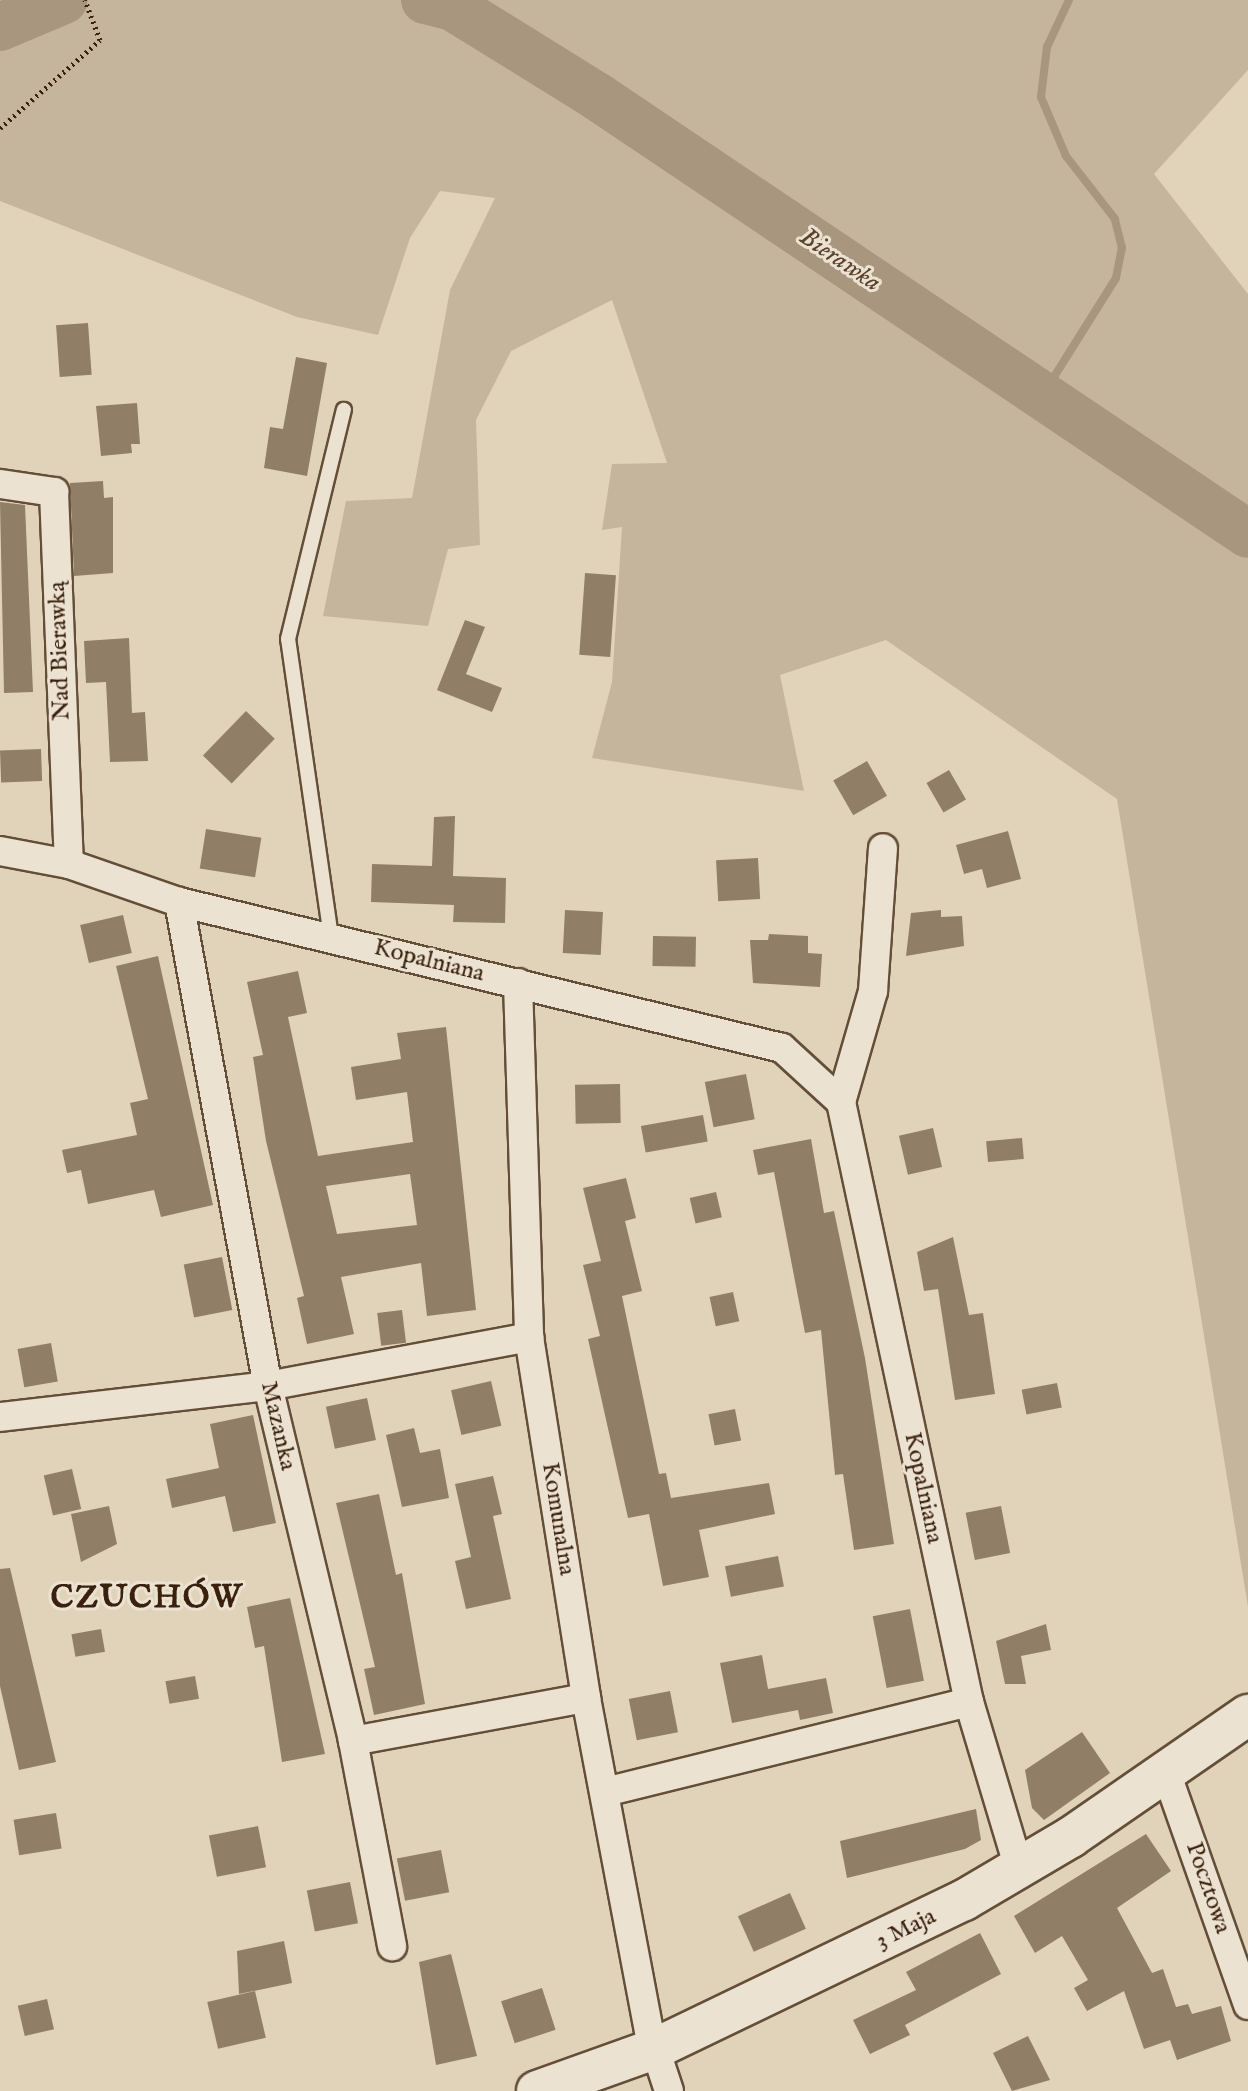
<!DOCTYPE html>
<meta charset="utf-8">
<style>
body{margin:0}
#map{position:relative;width:1248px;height:2091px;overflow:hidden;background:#e1d3b9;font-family:"IM FELL English",serif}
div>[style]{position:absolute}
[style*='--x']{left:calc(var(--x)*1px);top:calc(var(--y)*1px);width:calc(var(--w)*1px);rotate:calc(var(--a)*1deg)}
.green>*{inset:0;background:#c5b59c}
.stream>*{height:8px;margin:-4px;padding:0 4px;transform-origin:4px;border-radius:4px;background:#a8967f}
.river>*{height:48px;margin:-24px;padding:0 24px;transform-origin:24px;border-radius:24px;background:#a8967f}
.building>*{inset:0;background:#917e66;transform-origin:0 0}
.path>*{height:5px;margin-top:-2.5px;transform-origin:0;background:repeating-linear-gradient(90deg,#3a210d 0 2px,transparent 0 6px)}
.roads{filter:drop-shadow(2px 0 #644e38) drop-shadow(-2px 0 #644e38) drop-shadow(0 2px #644e38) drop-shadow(0 -2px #644e38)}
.lane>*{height:14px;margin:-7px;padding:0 7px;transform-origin:7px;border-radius:7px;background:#ece2d2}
.street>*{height:28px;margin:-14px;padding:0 14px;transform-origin:14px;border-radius:14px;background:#ece2d2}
.secondary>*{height:40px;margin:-20px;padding:0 20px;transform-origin:20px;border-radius:20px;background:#ece2d2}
span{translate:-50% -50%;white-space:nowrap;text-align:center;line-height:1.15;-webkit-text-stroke:6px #ece2d2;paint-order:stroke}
.street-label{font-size:24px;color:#3a210d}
.water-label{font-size:26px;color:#5b442f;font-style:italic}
.district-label{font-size:32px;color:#3a210d;font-weight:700;letter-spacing:2px}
</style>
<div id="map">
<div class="green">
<i style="clip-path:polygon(0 0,1248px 0,1248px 70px,1154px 174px,1248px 294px,1248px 1607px,1117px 799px,886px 640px,780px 675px,804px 791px,592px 758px,612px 682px,622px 527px,602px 530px,612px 464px,667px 463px,612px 300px,511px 351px,476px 420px,480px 545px,448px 549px,428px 626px,323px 616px,346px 501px,412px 498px,450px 290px,495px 198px,440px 191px,410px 238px,378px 335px,297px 317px,0 201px)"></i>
</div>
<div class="stream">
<i style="--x:1042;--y:396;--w:139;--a:-57.9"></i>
<i style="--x:1116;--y:278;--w:31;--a:-79"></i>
<i style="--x:1122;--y:248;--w:30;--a:-104"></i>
<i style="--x:1115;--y:219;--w:80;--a:-127.9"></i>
<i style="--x:1066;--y:156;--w:64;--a:-113"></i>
<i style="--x:1041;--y:97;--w:50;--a:-83.2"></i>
<i style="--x:1047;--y:47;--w:52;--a:-64.9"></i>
</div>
<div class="river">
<i style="--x:425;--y:0;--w:29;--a:14"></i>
<i style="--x:453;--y:7;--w:171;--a:31.8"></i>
<i style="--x:598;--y:97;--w:783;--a:33.91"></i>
<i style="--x:0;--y:27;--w:69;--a:-22.9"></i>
</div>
<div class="building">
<i style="left:88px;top:323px;width:52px;height:32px;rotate:86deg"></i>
<i style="clip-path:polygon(296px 357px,327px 363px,307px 476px,264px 468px,270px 427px,283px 429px)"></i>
<i style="clip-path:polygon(137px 403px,140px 444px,131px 444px,132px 453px,101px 456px,96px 406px)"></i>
<i style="clip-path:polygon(103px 481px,104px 498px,113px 497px,113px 573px,74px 576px,70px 483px)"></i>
<i style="clip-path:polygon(0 502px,25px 505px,33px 692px,4px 693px)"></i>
<i style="left:585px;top:573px;width:31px;height:82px;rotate:4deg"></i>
<i style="clip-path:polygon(465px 620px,485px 627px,466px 674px,502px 688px,492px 712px,437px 690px)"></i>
<i style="clip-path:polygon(129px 638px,132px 713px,145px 712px,148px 761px,110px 762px,106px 682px,86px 683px,84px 641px)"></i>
<i style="left:246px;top:711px;width:40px;height:62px;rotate:44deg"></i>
<i style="left:41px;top:749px;width:32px;height:41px;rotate:88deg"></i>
<i style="left:867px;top:761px;width:40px;height:39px;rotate:60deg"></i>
<i style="left:949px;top:770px;width:34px;height:26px;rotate:60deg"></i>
<i style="clip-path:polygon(455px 816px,453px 876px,506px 878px,505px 923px,453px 922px,454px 905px,371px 902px,372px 864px,432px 866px,434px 817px)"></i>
<i style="left:206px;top:829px;width:56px;height:40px;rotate:9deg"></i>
<i style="clip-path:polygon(1008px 831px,1021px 879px,987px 888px,982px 869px,964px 874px,956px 845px)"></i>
<i style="left:758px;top:858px;width:41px;height:42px;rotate:87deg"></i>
<i style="left:565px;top:910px;width:38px;height:43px;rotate:3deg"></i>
<i style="clip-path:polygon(941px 910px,941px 917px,962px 916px,964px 946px,906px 956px,911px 913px)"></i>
<i style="left:123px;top:915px;width:39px;height:44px;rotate:77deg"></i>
<i style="clip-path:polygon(769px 934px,808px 936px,808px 953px,822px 954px,820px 987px,753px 983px,750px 940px,768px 940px)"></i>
<i style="left:653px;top:936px;width:43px;height:30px;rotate:1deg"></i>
<i style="clip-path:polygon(158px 956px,213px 1205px,161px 1217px,154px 1190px,88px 1204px,81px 1170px,67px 1173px,62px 1150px,137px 1135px,130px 1103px,148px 1099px,116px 966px)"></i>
<i style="clip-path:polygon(evenodd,298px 971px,307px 1013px,288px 1017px,318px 1156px,413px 1142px,407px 1092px,356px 1100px,351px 1067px,401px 1059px,397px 1033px,446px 1027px,476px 1310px,427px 1316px,421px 1263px,341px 1277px,354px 1334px,307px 1344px,297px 1298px,304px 1296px,266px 1141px,253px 1057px,263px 1055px,247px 982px,298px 971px,410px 1174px,417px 1225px,337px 1234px,326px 1186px,410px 1174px)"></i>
<i style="left:746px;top:1074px;width:46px;height:42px;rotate:79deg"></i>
<i style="left:620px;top:1084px;width:39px;height:45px;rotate:89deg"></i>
<i style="left:703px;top:1115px;width:27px;height:63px;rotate:80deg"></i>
<i style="left:933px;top:1128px;width:40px;height:35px;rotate:77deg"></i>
<i style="left:1022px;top:1138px;width:21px;height:36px;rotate:85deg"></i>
<i style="clip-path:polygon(811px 1139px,824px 1213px,834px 1211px,865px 1358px,894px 1544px,854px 1550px,843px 1474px,835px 1475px,821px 1330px,805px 1333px,774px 1172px,758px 1175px,753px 1150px)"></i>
<i style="clip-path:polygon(626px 1178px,636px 1218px,625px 1221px,642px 1291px,622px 1296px,659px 1474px,666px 1473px,671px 1498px,769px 1483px,775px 1514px,699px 1530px,709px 1577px,663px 1586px,649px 1514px,628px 1518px,588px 1339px,600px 1336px,583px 1265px,601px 1261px,583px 1188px)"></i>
<i style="left:716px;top:1192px;width:26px;height:27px;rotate:77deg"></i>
<i style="clip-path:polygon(953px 1237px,969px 1315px,983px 1313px,995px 1394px,955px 1400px,938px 1289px,924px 1291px,917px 1252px)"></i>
<i style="left:222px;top:1257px;width:54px;height:39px;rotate:79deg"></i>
<i style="left:733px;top:1292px;width:30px;height:24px;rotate:78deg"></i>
<i style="left:402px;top:1310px;width:33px;height:25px;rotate:83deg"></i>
<i style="left:51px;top:1343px;width:39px;height:34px;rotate:80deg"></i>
<i style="left:491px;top:1381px;width:46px;height:41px;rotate:77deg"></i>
<i style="left:1057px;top:1383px;width:25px;height:36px;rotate:79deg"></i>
<i style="left:367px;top:1398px;width:43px;height:42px;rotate:78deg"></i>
<i style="left:735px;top:1409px;width:32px;height:27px;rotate:79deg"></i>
<i style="clip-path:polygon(253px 1415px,276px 1523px,233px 1532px,225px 1496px,172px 1508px,166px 1479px,219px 1468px,210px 1424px)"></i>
<i style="clip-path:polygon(414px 1428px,420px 1453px,440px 1449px,449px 1498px,402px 1507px,386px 1435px)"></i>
<i style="left:72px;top:1469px;width:41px;height:29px;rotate:77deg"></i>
<i style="clip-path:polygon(493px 1476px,502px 1514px,493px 1516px,511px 1599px,466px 1609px,455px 1561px,471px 1557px,455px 1484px)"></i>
<i style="clip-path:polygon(379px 1494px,396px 1575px,402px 1573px,425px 1704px,374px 1715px,364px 1669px,375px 1667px,336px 1503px)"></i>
<i style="clip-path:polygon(109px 1506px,117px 1544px,81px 1562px,71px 1514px)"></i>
<i style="left:1001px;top:1506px;width:48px;height:36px;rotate:79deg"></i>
<i style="left:778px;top:1556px;width:31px;height:54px;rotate:79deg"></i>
<i style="clip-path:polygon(10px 1568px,56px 1762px,19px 1770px,0 1686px,0 1569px)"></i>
<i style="clip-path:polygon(290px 1598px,325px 1754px,282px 1762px,264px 1646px,255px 1648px,247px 1607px)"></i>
<i style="left:910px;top:1609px;width:73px;height:38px;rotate:79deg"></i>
<i style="clip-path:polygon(1046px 1624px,1051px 1650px,1021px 1656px,1026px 1684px,1005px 1684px,996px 1641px)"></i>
<i style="left:101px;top:1629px;width:23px;height:30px;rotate:80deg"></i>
<i style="clip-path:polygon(762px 1655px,768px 1689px,826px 1678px,833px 1713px,800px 1720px,798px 1710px,732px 1723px,720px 1663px)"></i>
<i style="left:195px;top:1676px;width:23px;height:30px;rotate:80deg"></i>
<i style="left:670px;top:1691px;width:42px;height:42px;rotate:79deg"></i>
<i style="clip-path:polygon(1082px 1732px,1110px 1773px,1044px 1820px,1032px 1808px,1025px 1770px)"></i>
<i style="clip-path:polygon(976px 1809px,981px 1840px,965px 1849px,847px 1878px,840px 1841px)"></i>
<i style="left:56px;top:1813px;width:36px;height:43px;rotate:81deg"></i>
<i style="left:258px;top:1826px;width:42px;height:50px;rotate:79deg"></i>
<i style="clip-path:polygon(1146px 1834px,1171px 1871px,1117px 1908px,1152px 1973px,1163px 1969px,1176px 2007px,1188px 2004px,1192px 2014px,1221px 2006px,1231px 2041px,1177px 2060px,1170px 2040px,1144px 2049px,1124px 1991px,1087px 2011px,1074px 1988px,1088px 1980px,1062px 1936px,1035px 1953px,1014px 1916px)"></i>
<i style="left:441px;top:1850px;width:43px;height:45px;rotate:79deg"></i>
<i style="left:350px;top:1882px;width:42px;height:44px;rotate:79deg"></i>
<i style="left:790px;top:1893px;width:39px;height:57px;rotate:66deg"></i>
<i style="clip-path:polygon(980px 1933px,1001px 1974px,905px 2025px,910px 2035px,870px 2054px,853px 2020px,916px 1990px,906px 1972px)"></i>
<i style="clip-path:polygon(284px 1941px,292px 1983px,239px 1994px,237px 1951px)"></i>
<i style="clip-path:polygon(451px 1954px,477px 2056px,436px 2065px,419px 1962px)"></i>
<i style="left:542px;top:1988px;width:44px;height:43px;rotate:72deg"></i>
<i style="left:255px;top:1991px;width:48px;height:49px;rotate:77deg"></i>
<i style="left:47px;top:1999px;width:31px;height:30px;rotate:77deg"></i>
<i style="clip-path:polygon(1028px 2036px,1050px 2080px,1012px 2091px,993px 2053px)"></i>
</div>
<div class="path">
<i style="--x:0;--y:128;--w:133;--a:-41.3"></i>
<i style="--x:100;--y:40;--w:43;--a:-110.6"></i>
</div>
<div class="roads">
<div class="lane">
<i style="--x:331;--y:937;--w:301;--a:-98.2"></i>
<i style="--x:288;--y:639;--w:236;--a:-76.3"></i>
</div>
<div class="street">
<i style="--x:0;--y:484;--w:55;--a:8.4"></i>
<i style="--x:54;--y:492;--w:372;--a:87.7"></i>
<i style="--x:0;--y:851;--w:70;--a:10.7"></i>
<i style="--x:69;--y:864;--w:116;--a:19.1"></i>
<i style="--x:179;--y:902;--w:620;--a:13.61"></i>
<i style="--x:782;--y:1048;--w:80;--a:42.5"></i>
<i style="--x:841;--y:1102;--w:614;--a:77.96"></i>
<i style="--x:969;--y:1702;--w:174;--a:73.3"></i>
<i style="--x:179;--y:902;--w:492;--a:79.6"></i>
<i style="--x:268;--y:1386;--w:365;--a:76.5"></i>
<i style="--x:353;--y:1741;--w:209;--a:79.2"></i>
<i style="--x:518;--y:983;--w:354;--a:88.2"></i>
<i style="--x:529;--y:1337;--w:365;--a:81"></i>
<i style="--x:586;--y:1698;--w:338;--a:79.3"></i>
<i style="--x:649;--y:2030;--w:64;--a:71.8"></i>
<i style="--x:841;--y:1102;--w:116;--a:-73.9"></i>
<i style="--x:873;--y:991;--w:143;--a:-86"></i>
<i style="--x:0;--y:1417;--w:270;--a:-6.6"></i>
<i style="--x:268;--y:1386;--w:266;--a:-10.6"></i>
<i style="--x:353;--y:1741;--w:237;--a:-10.5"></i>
<i style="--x:1166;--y:1772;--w:247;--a:70.6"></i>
<i style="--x:605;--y:1792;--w:375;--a:-13.9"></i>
</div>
<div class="secondary">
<i style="--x:537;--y:2091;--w:124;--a:-19.7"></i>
<i style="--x:654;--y:2049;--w:344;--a:-25.7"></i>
<i style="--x:964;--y:1900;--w:124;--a:-30.5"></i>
<i style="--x:1071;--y:1837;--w:215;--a:-34.6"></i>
</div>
</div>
<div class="street-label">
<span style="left:60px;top:651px;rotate:-92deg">Nad Bierawką</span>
<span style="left:429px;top:961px;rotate:14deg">Kopalniana</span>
<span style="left:278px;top:1426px;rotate:77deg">Mazanka</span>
<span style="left:923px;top:1488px;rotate:78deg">Kopalniana</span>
<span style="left:558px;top:1519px;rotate:81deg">Komunalna</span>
<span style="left:1208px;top:1888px;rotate:71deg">Pocztowa</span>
<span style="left:906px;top:1929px;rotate:-26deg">3 Maja</span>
</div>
<div class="water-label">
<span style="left:840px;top:260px;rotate:34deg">Bierawka</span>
</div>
<div class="district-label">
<span style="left:147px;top:1599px">CZUCHÓW</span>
</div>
</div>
